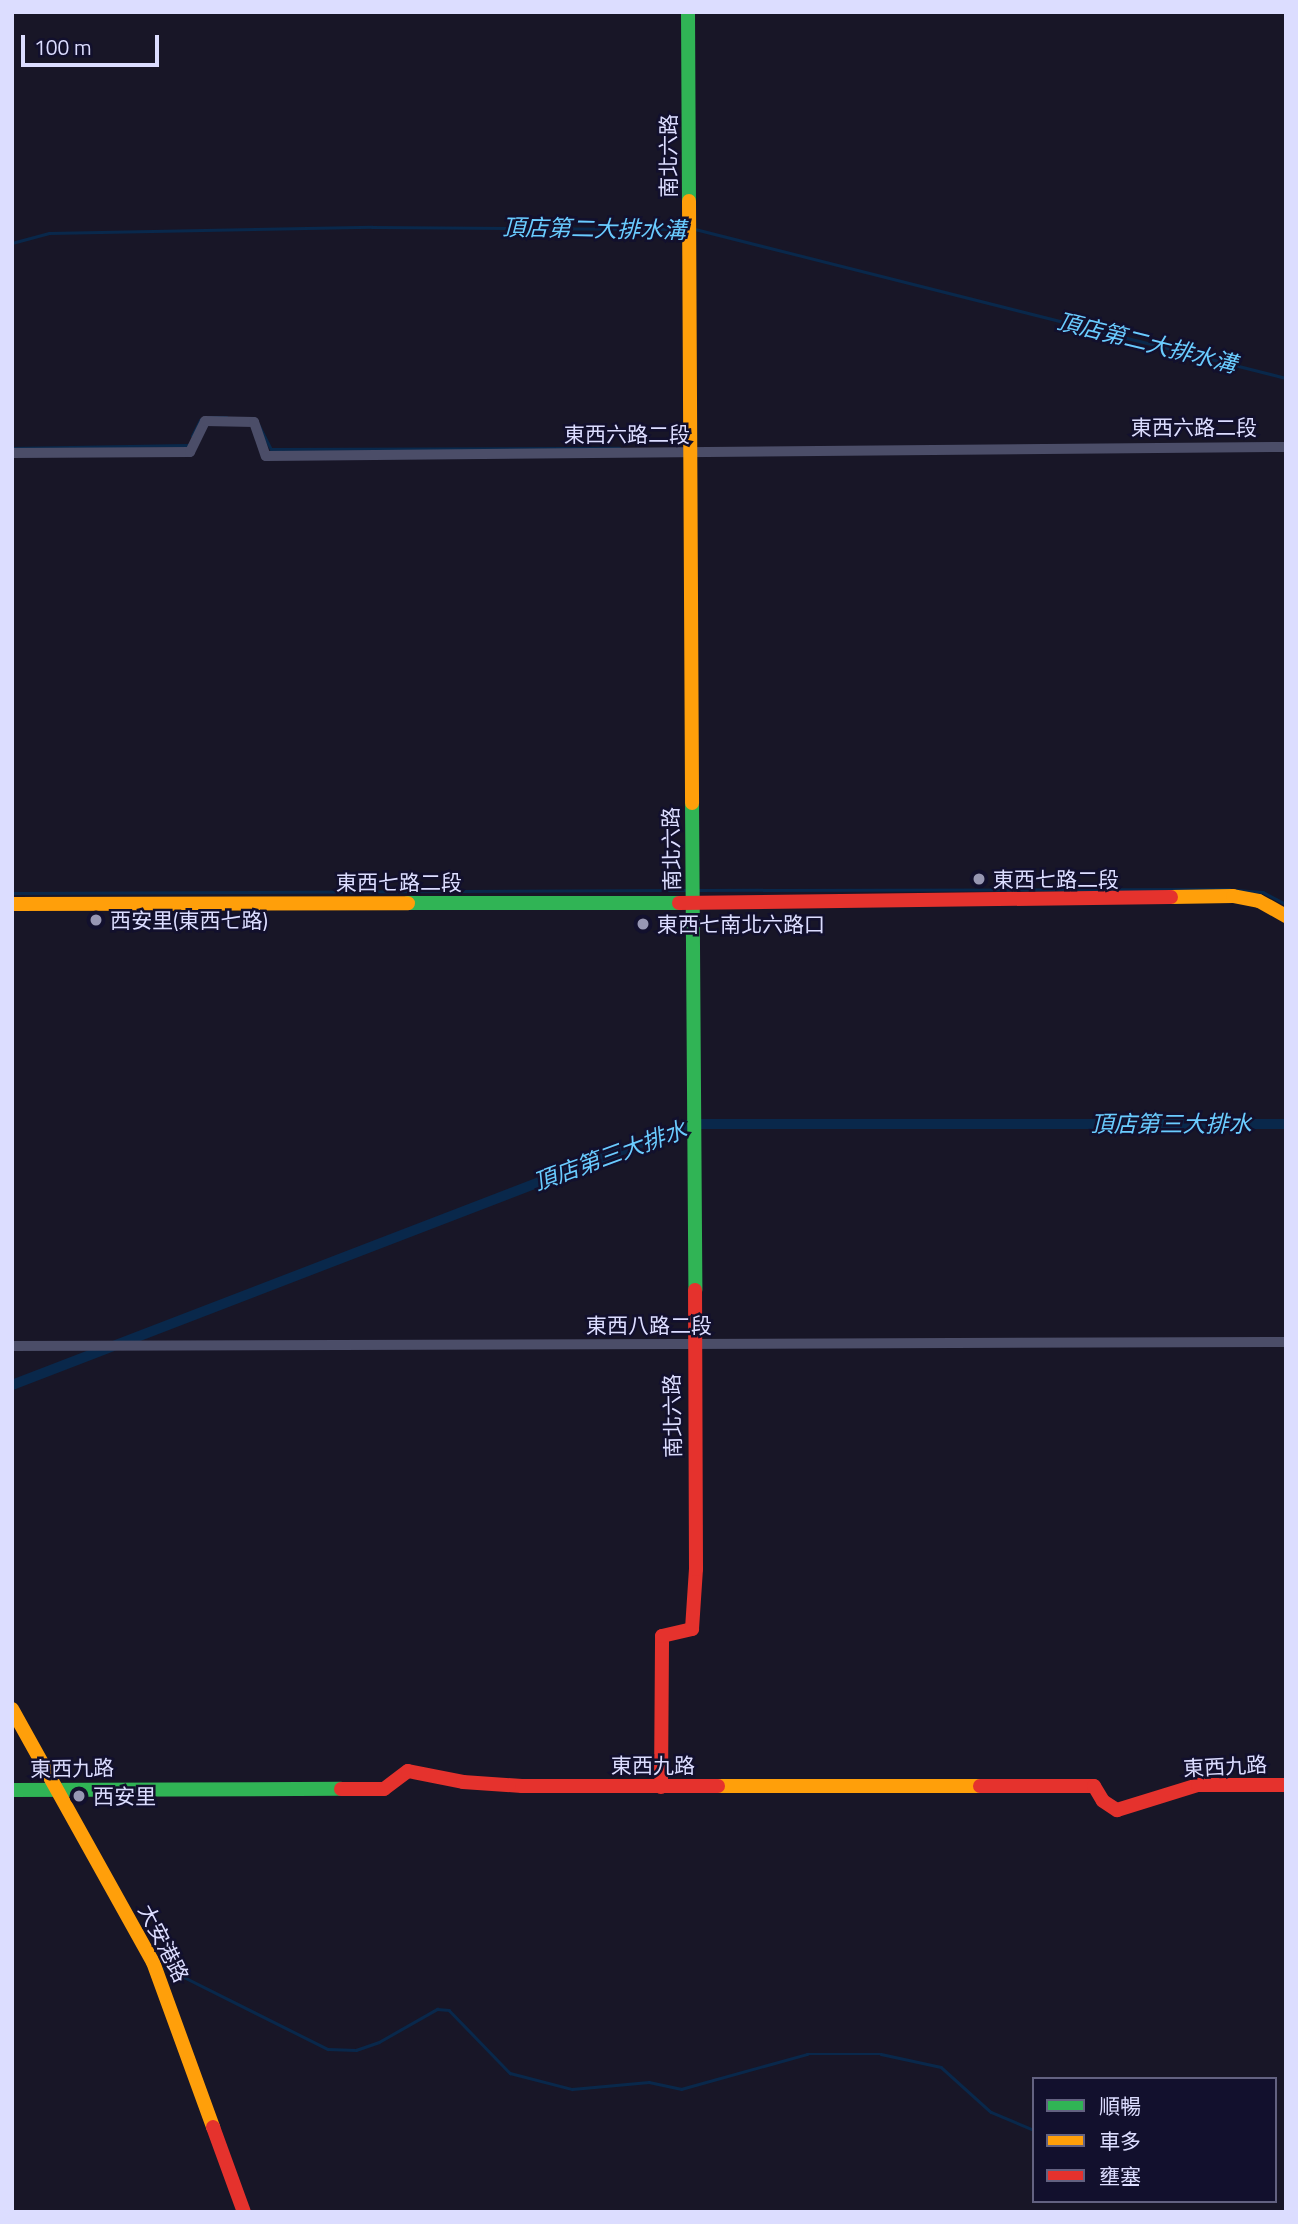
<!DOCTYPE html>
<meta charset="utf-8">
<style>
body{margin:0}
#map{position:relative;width:1298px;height:2224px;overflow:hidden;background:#181627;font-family:"Titillium Web","Noto Sans TC",sans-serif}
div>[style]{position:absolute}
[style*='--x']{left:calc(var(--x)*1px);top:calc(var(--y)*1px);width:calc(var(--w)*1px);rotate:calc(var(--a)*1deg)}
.stream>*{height:2.5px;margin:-1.25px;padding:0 1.25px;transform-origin:1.25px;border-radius:1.25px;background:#09284b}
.canal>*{height:10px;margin:-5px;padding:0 5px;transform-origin:5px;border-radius:5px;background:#09284b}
.street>*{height:10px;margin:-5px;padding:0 5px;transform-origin:5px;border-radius:5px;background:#4b4d68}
.fast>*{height:14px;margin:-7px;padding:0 7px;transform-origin:7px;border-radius:7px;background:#30b455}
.slow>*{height:14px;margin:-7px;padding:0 7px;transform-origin:7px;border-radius:7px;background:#ff9f0a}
.jam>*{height:14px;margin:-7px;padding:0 7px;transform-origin:7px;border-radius:7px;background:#e5322d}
.dots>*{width:19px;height:19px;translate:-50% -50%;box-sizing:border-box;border:4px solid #12102d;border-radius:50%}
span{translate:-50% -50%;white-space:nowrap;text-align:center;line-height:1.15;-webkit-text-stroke:5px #12102d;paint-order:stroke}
.street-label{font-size:21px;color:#dcddff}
.poi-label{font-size:21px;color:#dcddff}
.left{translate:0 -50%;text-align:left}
.water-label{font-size:23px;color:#6accff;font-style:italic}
.frame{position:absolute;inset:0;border:14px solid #dcddff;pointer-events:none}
.legend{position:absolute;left:1032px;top:2077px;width:245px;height:126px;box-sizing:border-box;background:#12102d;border:2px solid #636281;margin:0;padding:9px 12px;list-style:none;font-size:21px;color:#dcddff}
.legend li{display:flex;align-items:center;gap:14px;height:35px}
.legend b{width:35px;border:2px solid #636281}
.scale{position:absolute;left:21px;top:35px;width:138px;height:32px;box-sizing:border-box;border:4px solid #dcddff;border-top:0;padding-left:9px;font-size:21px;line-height:24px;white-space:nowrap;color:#dcddff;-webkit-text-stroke:5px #12102d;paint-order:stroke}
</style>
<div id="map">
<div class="stream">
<i style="--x:695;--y:229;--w:609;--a:14.15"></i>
<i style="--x:12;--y:243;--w:38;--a:-15"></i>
<i style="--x:49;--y:233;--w:323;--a:-1.1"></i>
<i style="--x:372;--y:227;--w:313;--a:0.4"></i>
<i style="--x:210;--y:417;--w:17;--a:0"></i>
<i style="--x:259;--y:425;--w:27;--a:63"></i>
<i style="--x:271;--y:449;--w:348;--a:-0.2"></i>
<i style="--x:192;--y:436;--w:18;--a:-63"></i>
<i style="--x:12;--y:448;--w:176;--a:-1"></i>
<i style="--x:697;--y:890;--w:532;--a:-0.11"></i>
<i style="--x:1236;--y:890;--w:27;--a:4"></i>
<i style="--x:1263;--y:892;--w:26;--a:28"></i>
<i style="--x:12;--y:893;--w:675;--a:-0.25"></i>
<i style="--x:164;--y:1967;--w:183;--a:26.6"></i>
<i style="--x:328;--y:2049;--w:28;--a:2"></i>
<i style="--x:356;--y:2050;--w:24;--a:-19"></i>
<i style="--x:379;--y:2042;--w:67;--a:-29.6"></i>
<i style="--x:437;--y:2009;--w:12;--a:5"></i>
<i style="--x:449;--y:2010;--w:88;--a:45.9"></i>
<i style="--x:510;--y:2073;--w:64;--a:14.5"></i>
<i style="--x:572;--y:2089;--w:77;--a:-5.2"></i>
<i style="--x:649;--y:2082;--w:33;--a:12"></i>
<i style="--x:681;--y:2089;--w:131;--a:-15.5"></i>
<i style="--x:807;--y:2054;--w:74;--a:0"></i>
<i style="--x:881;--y:2054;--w:61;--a:12.2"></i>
<i style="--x:941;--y:2067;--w:67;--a:42"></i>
<i style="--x:991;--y:2112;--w:47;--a:22.7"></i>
</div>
<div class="canal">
<i style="--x:12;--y:1385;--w:727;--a:-21.05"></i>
<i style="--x:690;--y:1124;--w:596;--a:0"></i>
</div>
<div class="street">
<i style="--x:12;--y:453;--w:178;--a:-0.3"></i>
<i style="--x:190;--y:452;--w:34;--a:-64"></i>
<i style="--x:205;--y:421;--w:49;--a:1.2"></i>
<i style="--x:254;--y:422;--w:36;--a:71"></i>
<i style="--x:266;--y:456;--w:1020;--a:-0.51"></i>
<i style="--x:12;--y:1346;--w:1274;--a:-0.18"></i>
</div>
<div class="fast">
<i style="--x:688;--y:12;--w:189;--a:89.7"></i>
<i style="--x:692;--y:803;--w:487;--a:89.6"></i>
<i style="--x:408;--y:903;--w:271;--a:0"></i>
<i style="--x:12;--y:1790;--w:329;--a:-0.2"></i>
</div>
<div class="slow">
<i style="--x:689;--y:201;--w:602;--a:89.71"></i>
<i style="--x:1171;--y:897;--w:62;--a:-0.9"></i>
<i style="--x:1233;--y:896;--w:26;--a:11"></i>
<i style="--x:1259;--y:901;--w:31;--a:29"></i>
<i style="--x:12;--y:904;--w:396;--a:-0.1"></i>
<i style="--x:12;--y:1709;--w:290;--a:60.9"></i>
<i style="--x:153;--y:1962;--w:176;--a:70"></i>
<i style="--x:718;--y:1786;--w:262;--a:0"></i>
</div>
<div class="jam">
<i style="--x:679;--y:903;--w:492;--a:-0.7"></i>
<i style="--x:980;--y:1786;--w:114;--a:0"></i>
<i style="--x:1094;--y:1786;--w:17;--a:59"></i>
<i style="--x:1103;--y:1801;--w:17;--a:33"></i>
<i style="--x:1117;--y:1810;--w:85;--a:-17.2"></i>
<i style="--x:1198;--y:1785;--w:88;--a:0"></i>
<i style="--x:661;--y:1787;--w:151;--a:-89.6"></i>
<i style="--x:662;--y:1636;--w:31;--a:-13"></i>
<i style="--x:692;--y:1629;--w:60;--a:-86.2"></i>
<i style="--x:696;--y:1569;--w:279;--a:-90.2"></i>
<i style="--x:341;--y:1789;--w:43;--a:0"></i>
<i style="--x:384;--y:1789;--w:30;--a:-37"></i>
<i style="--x:408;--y:1771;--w:56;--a:11.3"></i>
<i style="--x:463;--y:1782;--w:59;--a:3.9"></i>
<i style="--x:522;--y:1786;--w:196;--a:0"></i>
<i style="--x:213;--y:2127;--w:90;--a:70"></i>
</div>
<div class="dots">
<i style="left:979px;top:879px;background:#9797b3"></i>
<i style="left:96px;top:920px;background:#9797b3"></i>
<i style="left:643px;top:924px;background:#9797b3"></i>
<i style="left:79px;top:1796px;background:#9797b3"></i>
</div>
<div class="street-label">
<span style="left:668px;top:156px;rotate:-90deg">南北六路</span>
<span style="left:1194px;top:427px">東西六路二段</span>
<span style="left:627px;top:434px">東西六路二段</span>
<span style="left:671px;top:849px;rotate:-91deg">南北六路</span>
<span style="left:399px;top:882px">東西七路二段</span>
<span style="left:649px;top:1325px">東西八路二段</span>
<span style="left:672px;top:1416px;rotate:-91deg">南北六路</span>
<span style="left:653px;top:1765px">東西九路</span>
<span style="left:1225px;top:1766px;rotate:-3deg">東西九路</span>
<span style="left:72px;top:1768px;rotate:-1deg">東西九路</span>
<span style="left:164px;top:1943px;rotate:63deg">大安港路</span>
</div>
<div class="poi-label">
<span class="left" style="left:993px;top:879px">東西七路二段</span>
<span class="left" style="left:110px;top:920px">西安里(東西七路)</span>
<span class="left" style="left:657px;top:924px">東西七南北六路口</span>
<span class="left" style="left:93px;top:1796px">西安里</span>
</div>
<div class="water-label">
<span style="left:594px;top:229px;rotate:1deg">頂店第二大排水溝</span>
<span style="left:1147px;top:343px;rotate:14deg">頂店第二大排水溝</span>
<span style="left:1171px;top:1124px">頂店第三大排水</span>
<span style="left:610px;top:1156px;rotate:-20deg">頂店第三大排水</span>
</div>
<div class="frame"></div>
<ul class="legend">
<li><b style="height:9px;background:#30b455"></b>順暢</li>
<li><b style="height:9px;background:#ff9f0a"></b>車多</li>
<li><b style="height:9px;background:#e5322d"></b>壅塞</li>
</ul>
<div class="scale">100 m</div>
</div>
